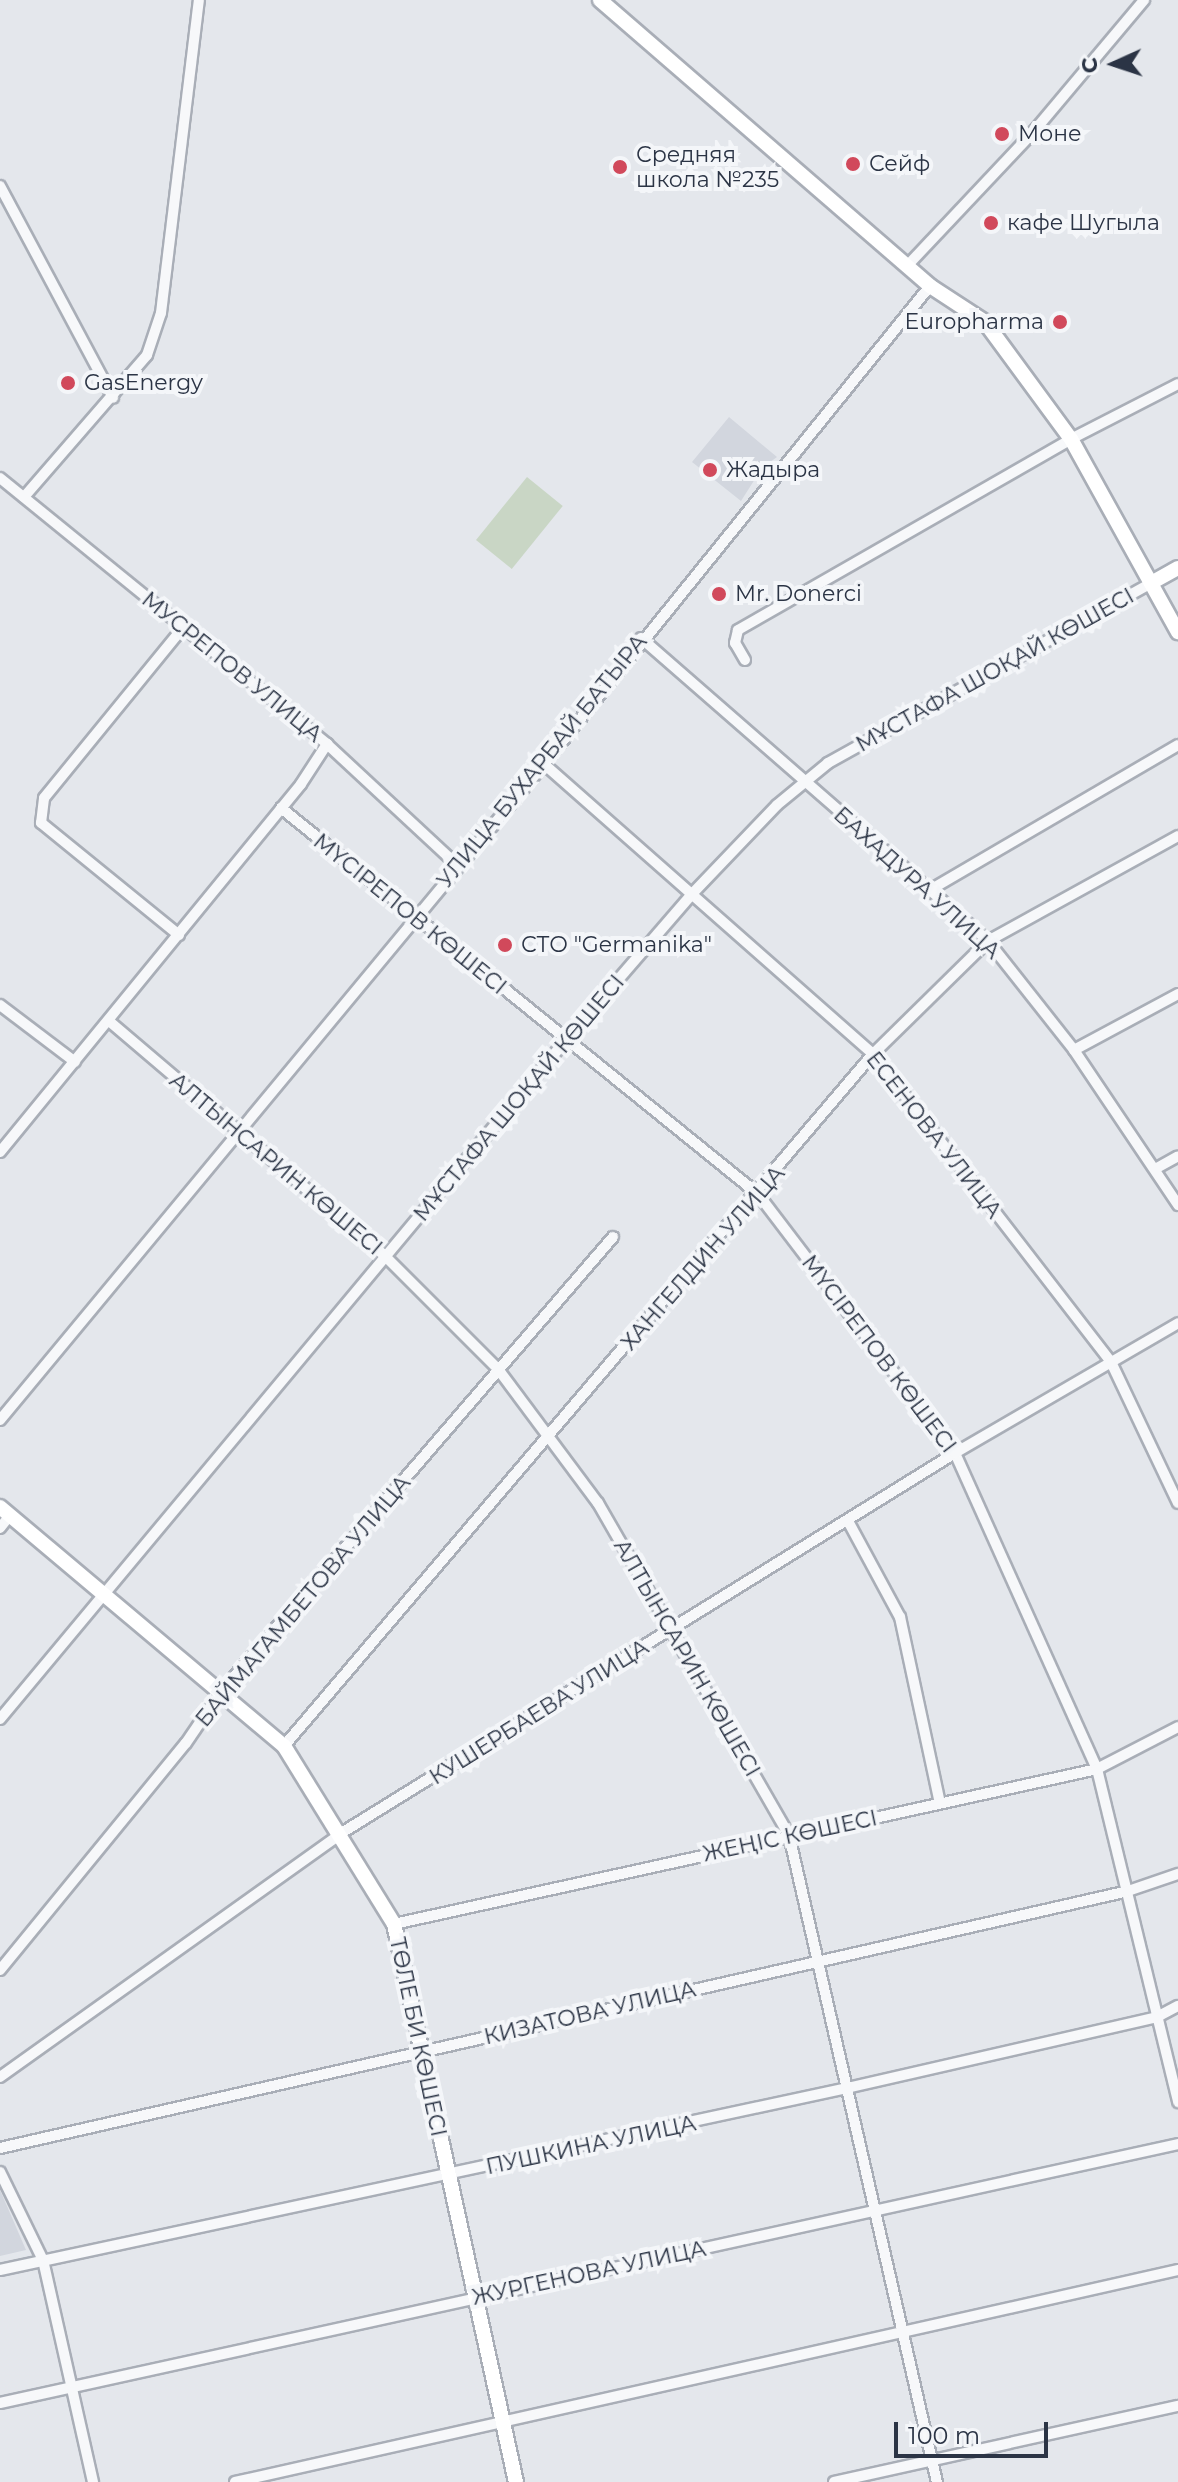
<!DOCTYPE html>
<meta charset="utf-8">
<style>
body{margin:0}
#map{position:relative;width:1178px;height:2482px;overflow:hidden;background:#e4e7ec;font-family:Montserrat,sans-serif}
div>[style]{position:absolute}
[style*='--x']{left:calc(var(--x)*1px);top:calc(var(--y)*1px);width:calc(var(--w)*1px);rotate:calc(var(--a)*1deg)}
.built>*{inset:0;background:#d2d6de}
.green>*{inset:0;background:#c9d6c5;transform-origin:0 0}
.roads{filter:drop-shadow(2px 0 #a9aeb7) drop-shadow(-2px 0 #a9aeb7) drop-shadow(0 2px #a9aeb7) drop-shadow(0 -2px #a9aeb7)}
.street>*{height:10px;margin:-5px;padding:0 5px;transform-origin:5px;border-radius:5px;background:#f7f8fa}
.secondary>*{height:14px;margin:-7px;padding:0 7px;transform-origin:7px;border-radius:7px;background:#fff}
.dots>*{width:22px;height:22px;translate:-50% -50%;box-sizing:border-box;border:4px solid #f4f6f9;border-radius:50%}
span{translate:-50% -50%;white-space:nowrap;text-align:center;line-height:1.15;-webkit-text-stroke:8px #f4f6f9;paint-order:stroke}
.poi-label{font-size:22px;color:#2b3445}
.left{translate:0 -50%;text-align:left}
.right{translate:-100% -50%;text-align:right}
.street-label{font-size:22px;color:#2b3445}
.north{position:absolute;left:1074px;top:24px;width:80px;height:80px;-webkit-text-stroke:6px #f4f6f9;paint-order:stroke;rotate:267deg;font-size:22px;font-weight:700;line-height:32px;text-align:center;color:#2b3445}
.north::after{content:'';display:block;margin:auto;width:28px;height:36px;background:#2b3445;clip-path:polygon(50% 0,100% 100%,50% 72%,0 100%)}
.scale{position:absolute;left:894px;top:2422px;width:154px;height:36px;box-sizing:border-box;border:4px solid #2b3445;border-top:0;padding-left:10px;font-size:24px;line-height:28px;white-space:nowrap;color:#2b3445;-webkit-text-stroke:6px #f4f6f9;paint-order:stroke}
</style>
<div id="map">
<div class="built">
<i style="clip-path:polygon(729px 417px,777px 457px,762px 468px,741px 501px,692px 462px)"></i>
<i style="clip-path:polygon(0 2190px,26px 2250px,0 2256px)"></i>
</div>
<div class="green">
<i style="left:527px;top:477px;width:46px;height:81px;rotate:39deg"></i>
</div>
<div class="roads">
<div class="street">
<i style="--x:0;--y:186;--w:240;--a:61.9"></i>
<i style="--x:907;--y:266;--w:187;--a:-46.7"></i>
<i style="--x:1035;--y:130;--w:170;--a:-50"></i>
<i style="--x:0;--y:478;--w:422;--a:39.1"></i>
<i style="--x:327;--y:744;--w:178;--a:42.9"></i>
<i style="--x:24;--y:497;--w:188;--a:-49.1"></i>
<i style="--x:147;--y:355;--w:44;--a:-71.6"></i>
<i style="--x:161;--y:313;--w:315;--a:-83.1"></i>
<i style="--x:641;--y:638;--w:461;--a:41.1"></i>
<i style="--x:988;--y:941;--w:139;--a:51.7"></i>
<i style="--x:1074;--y:1050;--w:187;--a:56.1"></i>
<i style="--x:745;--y:660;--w:20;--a:-120"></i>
<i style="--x:735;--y:643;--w:13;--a:-77"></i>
<i style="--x:738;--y:630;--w:384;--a:-29.8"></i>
<i style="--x:1071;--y:439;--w:120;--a:-27.2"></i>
<i style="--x:544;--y:764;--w:439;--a:41.4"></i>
<i style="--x:873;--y:1054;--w:389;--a:52.3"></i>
<i style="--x:1111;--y:1362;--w:156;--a:64.6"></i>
<i style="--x:281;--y:808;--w:614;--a:38.98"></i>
<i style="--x:758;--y:1194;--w:325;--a:52.7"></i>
<i style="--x:955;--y:1453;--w:346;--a:65.8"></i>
<i style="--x:1097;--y:1769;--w:343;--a:76.3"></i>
<i style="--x:930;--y:890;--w:287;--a:-30.3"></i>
<i style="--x:179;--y:935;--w:178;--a:-140.9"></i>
<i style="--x:41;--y:823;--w:25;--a:-83"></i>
<i style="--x:44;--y:798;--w:217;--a:-50.8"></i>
<i style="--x:0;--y:1005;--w:94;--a:37.2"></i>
<i style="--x:109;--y:1021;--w:364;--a:40.4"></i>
<i style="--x:386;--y:1257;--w:158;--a:45"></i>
<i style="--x:498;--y:1369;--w:167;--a:53.3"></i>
<i style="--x:598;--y:1503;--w:383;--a:60.1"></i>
<i style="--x:789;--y:1835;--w:664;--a:77.12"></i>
<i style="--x:1074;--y:1050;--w:118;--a:-28.3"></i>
<i style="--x:0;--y:1152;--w:475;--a:-50.7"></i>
<i style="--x:301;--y:784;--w:48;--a:-57"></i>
<i style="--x:1155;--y:1169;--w:26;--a:-29"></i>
<i style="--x:0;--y:1420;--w:852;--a:-50.33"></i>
<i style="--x:544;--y:764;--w:614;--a:-51.08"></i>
<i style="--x:848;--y:1521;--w:109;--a:61.6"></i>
<i style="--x:900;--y:1617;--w:190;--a:77.9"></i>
<i style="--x:0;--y:1528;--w:16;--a:-52"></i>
<i style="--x:0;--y:1719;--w:884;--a:-50.19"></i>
<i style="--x:566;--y:1040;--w:191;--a:-49.2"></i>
<i style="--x:691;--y:895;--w:124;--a:-46.3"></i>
<i style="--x:777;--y:805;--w:66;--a:-39.5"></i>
<i style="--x:828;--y:763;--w:370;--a:-29.1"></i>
<i style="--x:284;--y:1746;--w:909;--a:-49.6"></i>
<i style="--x:873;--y:1054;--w:161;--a:-44.5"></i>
<i style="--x:988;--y:941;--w:217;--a:-28.9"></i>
<i style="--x:394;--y:1924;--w:720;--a:-12.43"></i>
<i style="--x:1097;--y:1769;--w:91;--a:-27.4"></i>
<i style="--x:0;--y:1970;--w:293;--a:-50.7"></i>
<i style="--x:186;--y:1743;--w:60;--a:-55.8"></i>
<i style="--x:220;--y:1693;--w:602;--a:-49.24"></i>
<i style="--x:0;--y:2077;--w:422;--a:-35.5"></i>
<i style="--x:343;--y:1832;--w:720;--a:-31.77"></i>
<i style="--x:955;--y:1453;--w:258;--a:-30.2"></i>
<i style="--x:0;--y:2148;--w:1157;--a:-12.83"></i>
<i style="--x:1128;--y:1891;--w:53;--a:-18.8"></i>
<i style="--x:0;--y:2172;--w:98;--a:64"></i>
<i style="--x:43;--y:2260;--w:228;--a:77.3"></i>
<i style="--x:0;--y:2270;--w:866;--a:-12.13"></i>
<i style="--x:847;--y:2088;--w:318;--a:-12.9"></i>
<i style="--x:1157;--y:2017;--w:24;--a:-28"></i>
<i style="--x:0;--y:2403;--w:1206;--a:-12.4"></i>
<i style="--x:235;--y:2482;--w:967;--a:-12.67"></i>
<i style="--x:834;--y:2482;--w:352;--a:-12.5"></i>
</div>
<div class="secondary">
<i style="--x:600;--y:0;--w:437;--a:40.9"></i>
<i style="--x:930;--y:286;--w:66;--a:33.2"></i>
<i style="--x:985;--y:322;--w:145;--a:53.7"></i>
<i style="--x:1071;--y:439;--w:221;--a:61"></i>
<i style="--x:1151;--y:583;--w:31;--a:-29"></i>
<i style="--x:0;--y:1507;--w:371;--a:40.1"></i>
<i style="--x:284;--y:1746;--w:209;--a:58.3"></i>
<i style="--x:394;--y:1924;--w:571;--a:77.67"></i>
</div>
</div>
<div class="dots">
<i style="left:1002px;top:134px;background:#d1495b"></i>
<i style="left:853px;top:164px;background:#d1495b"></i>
<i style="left:620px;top:167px;background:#d1495b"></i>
<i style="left:991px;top:223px;background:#d1495b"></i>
<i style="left:1060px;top:322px;background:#d1495b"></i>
<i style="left:68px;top:383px;background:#d1495b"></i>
<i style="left:710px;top:470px;background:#d1495b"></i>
<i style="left:719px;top:594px;background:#d1495b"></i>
<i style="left:505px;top:945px;background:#d1495b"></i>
</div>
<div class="poi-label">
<span class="left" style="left:1018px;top:134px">Моне</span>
<span class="left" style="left:636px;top:167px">Средняя<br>школа №235</span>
<span class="left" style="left:869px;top:164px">Сейф</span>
<span class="left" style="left:1007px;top:223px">кафе Шугыла</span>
<span class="right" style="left:1044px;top:322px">Europharma</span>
<span class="left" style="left:84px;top:383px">GasEnergy</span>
<span class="left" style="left:726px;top:470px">Жадыра</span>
<span class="left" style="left:735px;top:594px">Mr. Donerci</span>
<span class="left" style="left:521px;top:945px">СТО "Germanika"</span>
</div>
<div class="street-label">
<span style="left:232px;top:667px;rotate:39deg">МУСРЕПОВ УЛИЦА</span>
<span style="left:995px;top:670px;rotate:-29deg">МҰСТАФА ШОҚАЙ КӨШЕСІ</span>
<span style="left:542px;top:761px;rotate:-51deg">УЛИЦА БУХАРБАЙ БАТЫРА</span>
<span style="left:917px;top:883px;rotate:42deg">БАХАДУРА УЛИЦА</span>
<span style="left:410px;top:914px;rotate:39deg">МҮСІРЕПОВ КӨШЕСІ</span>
<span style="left:519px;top:1098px;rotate:-50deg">МҰСТАФА ШОҚАЙ КӨШЕСІ</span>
<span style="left:934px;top:1135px;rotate:52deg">ЕСЕНОВА УЛИЦА</span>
<span style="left:276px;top:1164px;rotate:40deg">АЛТЫНСАРИН КӨШЕСІ</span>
<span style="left:703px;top:1258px;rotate:-49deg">ХАНГЕЛДИН УЛИЦА</span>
<span style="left:879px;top:1354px;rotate:53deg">МҮСІРЕПОВ КӨШЕСІ</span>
<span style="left:303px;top:1601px;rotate:-50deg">БАЙМАГАМБЕТОВА УЛИЦА</span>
<span style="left:687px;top:1658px;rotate:60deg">АЛТЫНСАРИН КӨШЕСІ</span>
<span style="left:539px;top:1712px;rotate:-32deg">КУШЕРБАЕВА УЛИЦА</span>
<span style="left:790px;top:1836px;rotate:-12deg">ЖЕҢІС КӨШЕСІ</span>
<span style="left:590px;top:2013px;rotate:-13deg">КИЗАТОВА УЛИЦА</span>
<span style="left:418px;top:2037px;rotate:78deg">ТӨЛЕ БИ КӨШЕСІ</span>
<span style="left:591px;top:2145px;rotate:-12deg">ПУШКИНА УЛИЦА</span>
<span style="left:589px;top:2273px;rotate:-12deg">ЖУРГЕНОВА УЛИЦА</span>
</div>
<div class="north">С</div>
<div class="scale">100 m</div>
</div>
